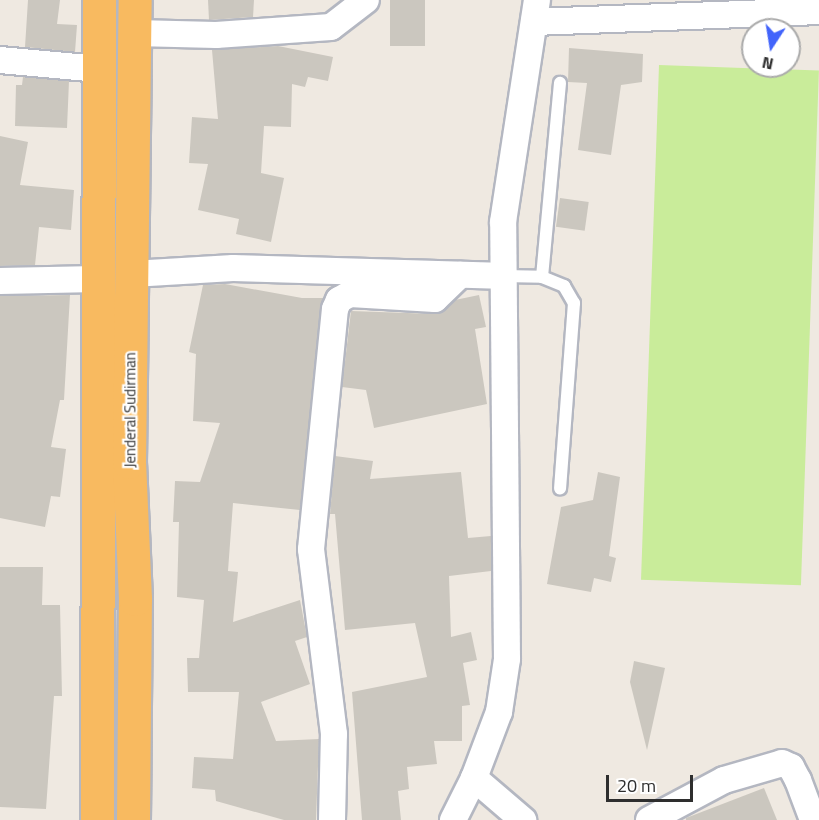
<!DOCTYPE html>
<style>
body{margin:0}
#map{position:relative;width:819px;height:820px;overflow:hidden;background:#efe9e1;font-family:"Titillium Web",sans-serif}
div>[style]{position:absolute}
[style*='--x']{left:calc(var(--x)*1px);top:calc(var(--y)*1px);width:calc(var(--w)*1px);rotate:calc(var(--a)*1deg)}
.pitch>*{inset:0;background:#c9ec9a;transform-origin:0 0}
.building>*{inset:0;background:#cbc7bf;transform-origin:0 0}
.roads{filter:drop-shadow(2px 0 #b4b7c1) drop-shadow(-2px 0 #b4b7c1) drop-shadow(0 2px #b4b7c1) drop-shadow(0 -2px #b4b7c1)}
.service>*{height:12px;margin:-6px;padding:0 6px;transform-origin:6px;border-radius:6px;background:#fff}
.minor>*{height:26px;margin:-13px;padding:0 13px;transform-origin:13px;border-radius:13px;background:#fff}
.trunk>*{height:33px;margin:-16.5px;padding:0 16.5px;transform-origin:16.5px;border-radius:16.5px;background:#f8ba60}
span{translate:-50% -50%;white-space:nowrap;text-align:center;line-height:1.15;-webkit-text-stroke:4.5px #fff;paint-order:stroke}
.street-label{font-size:15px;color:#2e2e2e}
.north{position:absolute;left:741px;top:18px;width:60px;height:60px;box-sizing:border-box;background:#fff;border:2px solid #ababab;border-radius:50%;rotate:192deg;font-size:16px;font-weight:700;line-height:24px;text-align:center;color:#2e2e2e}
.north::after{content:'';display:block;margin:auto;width:21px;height:27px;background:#4264fb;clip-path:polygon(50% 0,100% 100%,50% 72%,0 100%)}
.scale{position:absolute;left:606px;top:775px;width:87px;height:27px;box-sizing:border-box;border:3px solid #2e2e2e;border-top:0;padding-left:8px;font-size:18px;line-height:21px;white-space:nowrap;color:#2e2e2e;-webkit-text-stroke:4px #fff;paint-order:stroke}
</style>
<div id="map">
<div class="pitch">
<i style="left:659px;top:65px;width:160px;height:515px;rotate:2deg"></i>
</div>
<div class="building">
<i style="clip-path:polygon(28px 0,60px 0,57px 24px,77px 25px,75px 52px,25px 47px)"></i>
<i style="clip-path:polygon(208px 0,254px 0,253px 17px,209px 20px)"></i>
<i style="left:390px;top:0;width:35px;height:46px"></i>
<i style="clip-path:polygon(278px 46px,333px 57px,328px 81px,308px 77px,305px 87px,292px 84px,291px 127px,264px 126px,261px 173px,284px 178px,271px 242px,236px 234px,239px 219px,198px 210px,208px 164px,189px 163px,192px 117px,218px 119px,212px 50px)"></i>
<i style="clip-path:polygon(569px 48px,643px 54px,642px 82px,621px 85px,611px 155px,578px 150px,587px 83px,568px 82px)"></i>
<i style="clip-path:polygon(23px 77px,69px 81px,67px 128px,15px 126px,16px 85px,22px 85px)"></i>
<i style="clip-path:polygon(0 136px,28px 142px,20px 185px,74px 190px,71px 230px,39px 227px,35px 265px,0 266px)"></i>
<i style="left:560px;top:198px;width:29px;height:29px;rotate:8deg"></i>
<i style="clip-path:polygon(225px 284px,302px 298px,324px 298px,300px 510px,233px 503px,228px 571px,238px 572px,233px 622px,300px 600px,307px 637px,295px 641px,310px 684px,261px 702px,276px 741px,319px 739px,316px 820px,284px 820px,216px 801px,215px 790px,192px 788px,194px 757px,233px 759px,239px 692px,188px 692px,187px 658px,199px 658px,204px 600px,177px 597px,179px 522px,173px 522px,175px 481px,200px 482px,220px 423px,193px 421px,196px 354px,189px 352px,203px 285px)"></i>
<i style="clip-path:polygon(70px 295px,64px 400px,60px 400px,51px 447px,66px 449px,60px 497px,51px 496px,45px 527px,0 518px,0 296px)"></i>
<i style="clip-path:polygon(479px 295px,486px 327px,475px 329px,487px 404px,374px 428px,366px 390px,342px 387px,351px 311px,435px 314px,455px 300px)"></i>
<i style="clip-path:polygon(335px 456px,373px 461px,370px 479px,461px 472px,468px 538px,491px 536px,491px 571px,449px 576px,451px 637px,471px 632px,477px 660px,463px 663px,470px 705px,462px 706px,462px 741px,434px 741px,437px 764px,407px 767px,409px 789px,398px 791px,401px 820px,362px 820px,352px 692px,427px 677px,415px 623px,345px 630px,335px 514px,330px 514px)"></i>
<i style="clip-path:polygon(598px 472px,620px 477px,609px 556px,616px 558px,611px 582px,594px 578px,591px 592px,547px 584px,561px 507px,593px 500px)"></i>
<i style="clip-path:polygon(0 567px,43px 567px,42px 605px,60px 605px,62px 696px,54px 696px,46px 809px,0 807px)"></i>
<i style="clip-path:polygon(634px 661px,665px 668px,647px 750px,630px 682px)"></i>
<i style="clip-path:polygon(764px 788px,777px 820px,686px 820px,686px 818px)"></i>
</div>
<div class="roads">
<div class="service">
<i style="--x:503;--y:276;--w:39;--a:1"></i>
<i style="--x:542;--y:277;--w:24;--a:22"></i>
<i style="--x:564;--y:286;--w:20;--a:60"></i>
<i style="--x:574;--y:303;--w:186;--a:94.3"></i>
<i style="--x:542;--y:277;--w:195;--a:-84.7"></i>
</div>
<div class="minor">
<i style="--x:534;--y:22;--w:285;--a:-2.2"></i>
<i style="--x:135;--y:33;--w:81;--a:1.4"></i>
<i style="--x:216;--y:35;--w:115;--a:-4"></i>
<i style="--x:331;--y:27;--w:44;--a:-37.6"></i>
<i style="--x:0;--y:60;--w:98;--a:5.2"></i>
<i style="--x:132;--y:274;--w:101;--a:-3.4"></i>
<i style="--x:233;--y:268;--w:270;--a:1.7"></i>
<i style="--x:0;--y:281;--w:97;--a:-1.2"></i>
<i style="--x:474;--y:778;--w:65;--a:40.6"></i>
<i style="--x:332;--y:820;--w:86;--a:-88.7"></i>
<i style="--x:334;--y:734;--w:186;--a:-97.1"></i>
<i style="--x:311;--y:549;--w:241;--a:-84.3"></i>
<i style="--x:335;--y:309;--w:10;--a:-66"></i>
<i style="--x:339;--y:300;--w:13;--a:-29"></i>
<i style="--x:350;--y:294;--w:85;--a:3.4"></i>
<i style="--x:435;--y:299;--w:35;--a:-44"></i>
<i style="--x:453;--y:820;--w:47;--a:-63.4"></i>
<i style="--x:474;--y:778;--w:71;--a:-69.3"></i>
<i style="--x:499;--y:712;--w:54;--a:-81.4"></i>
<i style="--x:507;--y:659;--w:437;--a:-90.5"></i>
<i style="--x:503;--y:222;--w:225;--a:-81.3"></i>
<i style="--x:649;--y:820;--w:85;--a:-28.1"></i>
<i style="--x:724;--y:780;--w:60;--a:-16.3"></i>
<i style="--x:782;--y:763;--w:10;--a:24"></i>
<i style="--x:791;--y:767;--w:15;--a:62"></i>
<i style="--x:798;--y:780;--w:43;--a:69.4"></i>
</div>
<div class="trunk">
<i style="--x:97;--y:820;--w:820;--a:-89.86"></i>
<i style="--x:133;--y:820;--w:221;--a:-89.5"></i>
<i style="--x:135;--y:599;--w:137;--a:-92.5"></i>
<i style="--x:129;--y:462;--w:462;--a:-89.3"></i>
</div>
</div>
<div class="street-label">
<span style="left:130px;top:410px;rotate:-90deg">Jenderal Sudirman</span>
</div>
<div class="north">N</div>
<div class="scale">20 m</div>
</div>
